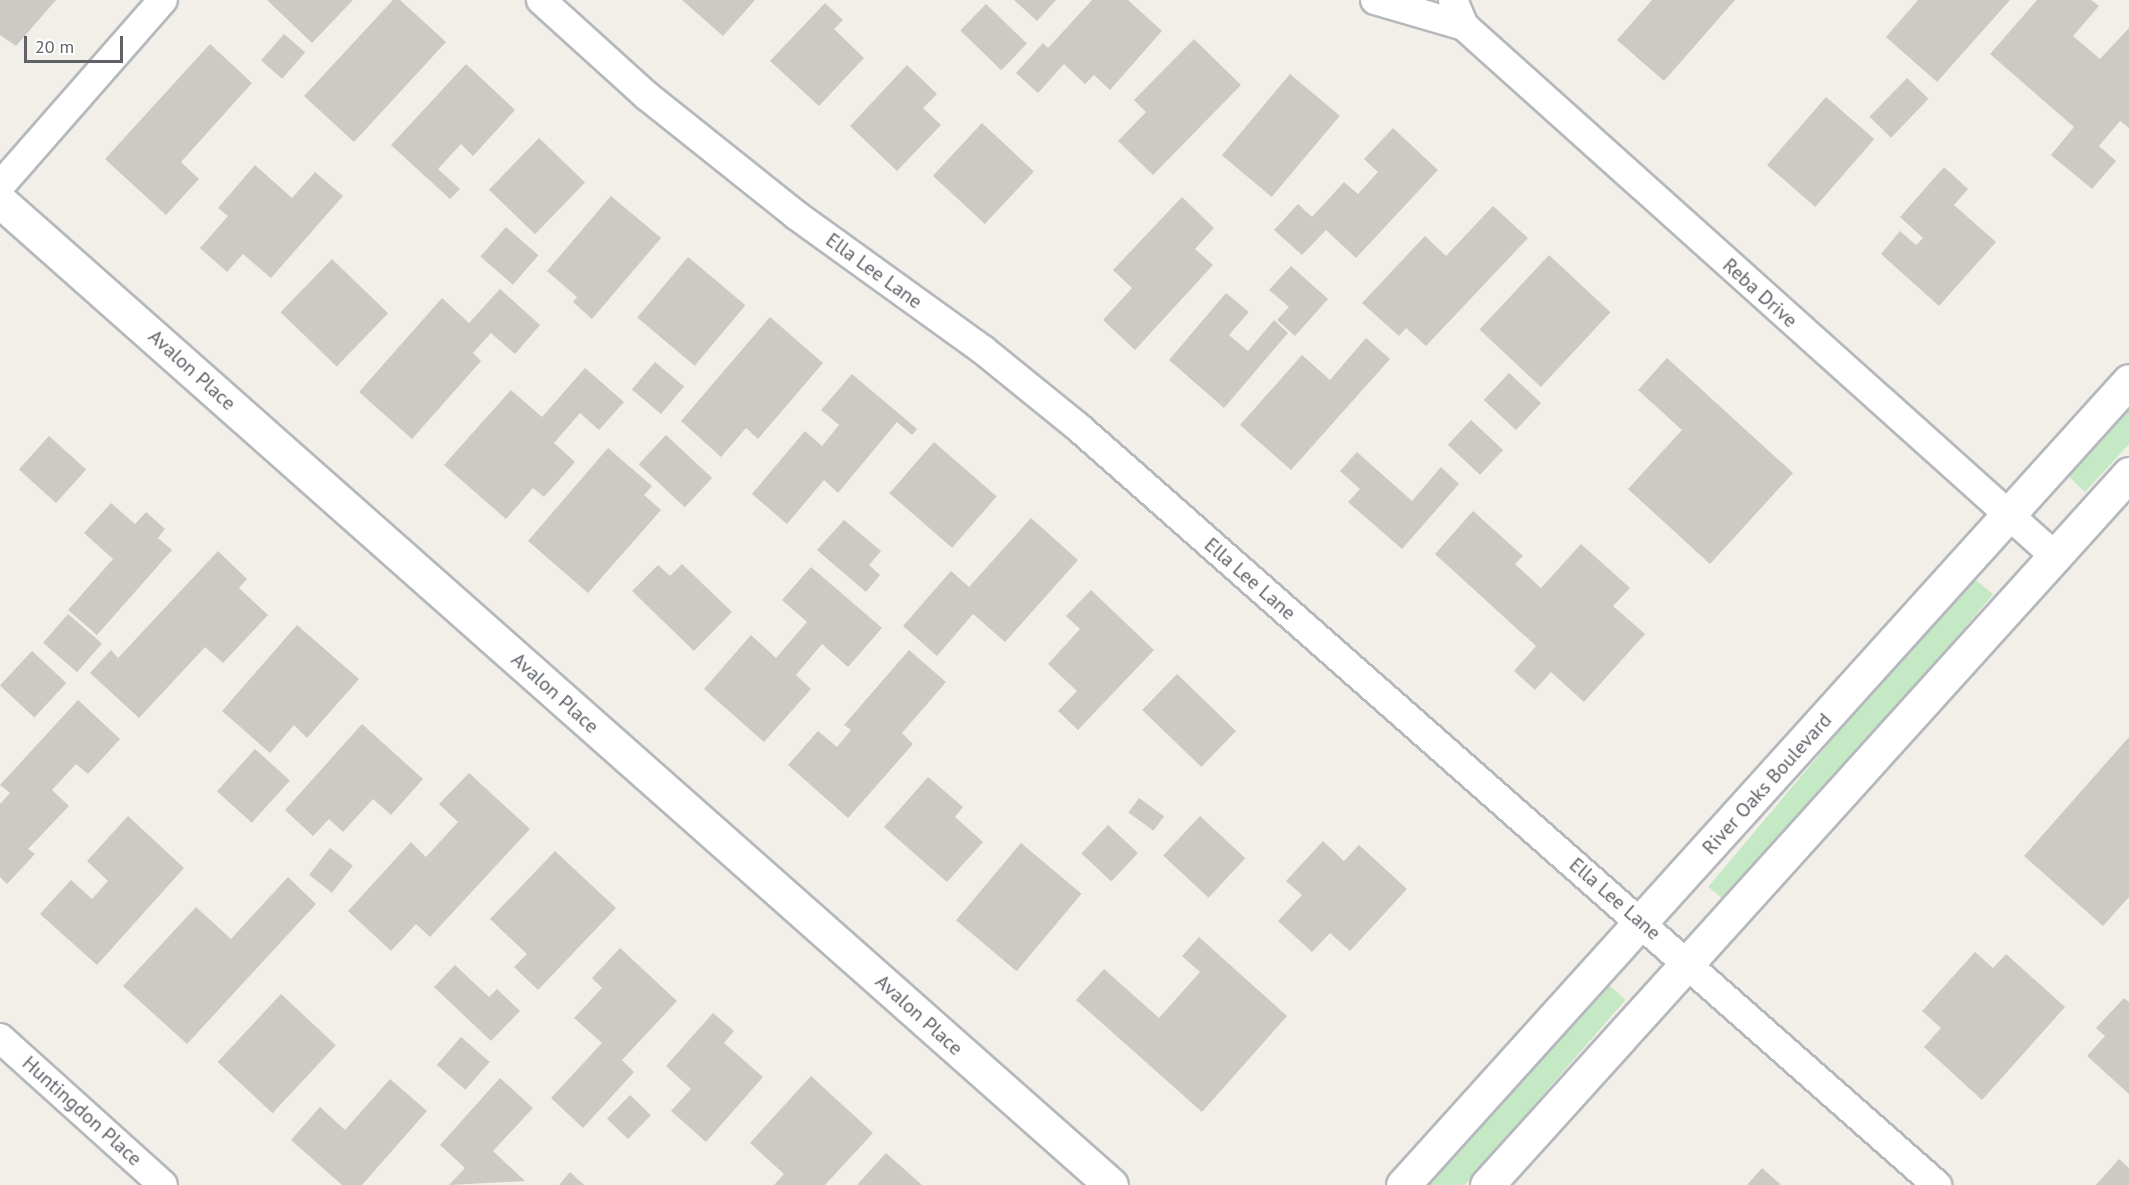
<!DOCTYPE html>
<style>
body{margin:0}
#map{position:relative;width:2129px;height:1185px;overflow:hidden;background:#f1efe8;font-family:"PT Sans",sans-serif}
div>[style]{position:absolute}
[style*='--x']{left:calc(var(--x)*1px);top:calc(var(--y)*1px);width:calc(var(--w)*1px);rotate:calc(var(--a)*1deg)}
.green>*{inset:0;background:#c5e8c5;transform-origin:0 0}
.building>*{inset:0;background:#cccac5;transform-origin:0 0}
.roads{filter:drop-shadow(2px 0 #b5b8bc) drop-shadow(-2px 0 #b5b8bc) drop-shadow(0 2px #b5b8bc) drop-shadow(0 -2px #b5b8bc)}
.minor>*{height:28px;margin:-14px;padding:0 14px;transform-origin:14px;border-radius:14px;background:#fff}
.tertiary>*{height:33px;margin:-16.5px;padding:0 16.5px;transform-origin:16.5px;border-radius:16.5px;background:#fff}
span{translate:-50% -50%;white-space:nowrap;text-align:center;line-height:1.15;-webkit-text-stroke:4.5px #fff;paint-order:stroke}
.street-label{font-size:20px;color:#5f6368}
.scale{position:absolute;left:24px;top:36px;width:99px;height:27px;box-sizing:border-box;border:3px solid #5f6368;border-top:0;padding-left:8px;font-size:18px;line-height:21px;white-space:nowrap;color:#5f6368;-webkit-text-stroke:4px #fff;paint-order:stroke}
</style>
<div id="map">
<div class="green">
<i style="clip-path:polygon(2129px 398px,2129px 444px,2085px 492px,2063px 471px)"></i>
<i style="left:1970px;top:575px;width:30px;height:407px;rotate:40deg"></i>
<i style="left:1603px;top:980px;width:30px;height:275px;rotate:41deg"></i>
</div>
<div class="building">
<i style="clip-path:polygon(0 0,56px 0,16px 46px,0 35px)"></i>
<i style="clip-path:polygon(267px 0,353px 0,312px 43px)"></i>
<i style="clip-path:polygon(393px 0,400px 0,446px 42px,354px 142px,304px 96px)"></i>
<i style="clip-path:polygon(682px 0,755px 0,723px 36px)"></i>
<i style="clip-path:polygon(1014px 0,1056px 0,1037px 21px)"></i>
<i style="clip-path:polygon(1092px 0,1128px 0,1162px 31px,1110px 90px,1094px 75px,1085px 84px,1064px 64px,1038px 93px,1016px 73px,1043px 43px,1048px 48px)"></i>
<i style="clip-path:polygon(1652px 0,1735px 0,1664px 81px,1617px 40px)"></i>
<i style="clip-path:polygon(1918px 0,2010px 0,1937px 82px,1886px 37px)"></i>
<i style="clip-path:polygon(2037px 0,2091px 0,2099px 6px,2073px 36px,2100px 59px,2129px 28px,2129px 128px,2120px 121px,2099px 146px,2116px 161px,2092px 189px,2051px 155px,2074px 127px,1990px 54px)"></i>
<i style="clip-path:polygon(825px 3px,843px 20px,834px 29px,864px 58px,819px 106px,770px 61px)"></i>
<i style="left:986px;top:4px;width:57px;height:37px;rotate:44deg"></i>
<i style="left:284px;top:34px;width:28px;height:35px;rotate:41deg"></i>
<i style="clip-path:polygon(1194px 39px,1241px 85px,1153px 175px,1118px 141px,1146px 112px,1134px 100px)"></i>
<i style="clip-path:polygon(210px 44px,252px 83px,181px 162px,199px 179px,166px 215px,105px 159px)"></i>
<i style="clip-path:polygon(466px 64px,515px 110px,473px 156px,461px 144px,438px 169px,460px 189px,450px 199px,391px 145px)"></i>
<i style="clip-path:polygon(907px 65px,937px 94px,923px 108px,941px 125px,897px 171px,850px 126px)"></i>
<i style="left:1290px;top:74px;width:65px;height:106px;rotate:40deg"></i>
<i style="left:1907px;top:78px;width:30px;height:54px;rotate:44deg"></i>
<i style="left:1826px;top:97px;width:64px;height:90px;rotate:41deg"></i>
<i style="left:982px;top:123px;width:71px;height:72px;rotate:43deg"></i>
<i style="clip-path:polygon(1393px 128px,1438px 170px,1356px 258px,1326px 230px,1302px 255px,1274px 230px,1298px 204px,1312px 217px,1344px 182px,1358px 194px,1378px 172px,1364px 159px)"></i>
<i style="left:539px;top:138px;width:64px;height:72px;rotate:44deg"></i>
<i style="clip-path:polygon(255px 165px,292px 198px,315px 172px,343px 196px,271px 278px,243px 254px,227px 272px,200px 248px,228px 216px,218px 208px)"></i>
<i style="clip-path:polygon(1944px 167px,1968px 189px,1954px 205px,1996px 242px,1939px 306px,1881px 254px,1900px 231px,1916px 245px,1923px 238px,1900px 217px)"></i>
<i style="clip-path:polygon(611px 196px,661px 238px,592px 319px,573px 302px,577px 297px,547px 271px)"></i>
<i style="clip-path:polygon(1182px 197px,1214px 228px,1195px 249px,1213px 265px,1135px 350px,1103px 320px,1132px 288px,1113px 270px)"></i>
<i style="clip-path:polygon(1493px 206px,1528px 238px,1426px 346px,1406px 328px,1399px 336px,1362px 303px,1425px 236px,1446px 256px)"></i>
<i style="left:506px;top:227px;width:43px;height:39px;rotate:41deg"></i>
<i style="left:1549px;top:255px;width:84px;height:102px;rotate:43deg"></i>
<i style="left:688px;top:257px;width:75px;height:79px;rotate:40deg"></i>
<i style="left:332px;top:259px;width:78px;height:74px;rotate:44deg"></i>
<i style="clip-path:polygon(1291px 266px,1328px 299px,1295px 336px,1277px 320px,1289px 307px,1269px 290px)"></i>
<i style="clip-path:polygon(500px 289px,540px 325px,515px 354px,491px 333px,473px 353px,481px 361px,412px 439px,359px 392px,442px 298px,469px 323px)"></i>
<i style="clip-path:polygon(1226px 293px,1249px 312px,1229px 335px,1248px 351px,1274px 320px,1288px 333px,1224px 408px,1169px 360px)"></i>
<i style="clip-path:polygon(770px 317px,823px 363px,758px 439px,746px 428px,721px 457px,681px 421px)"></i>
<i style="clip-path:polygon(1366px 338px,1390px 359px,1291px 470px,1240px 425px,1302px 355px,1330px 380px)"></i>
<i style="clip-path:polygon(1667px 358px,1793px 473px,1710px 564px,1628px 489px,1682px 430px,1638px 390px)"></i>
<i style="left:655px;top:362px;width:38px;height:36px;rotate:40deg"></i>
<i style="clip-path:polygon(585px 368px,624px 402px,599px 430px,580px 413px,554px 443px,575px 462px,544px 497px,533px 488px,506px 519px,444px 465px,511px 390px,542px 417px)"></i>
<i style="left:1509px;top:373px;width:44px;height:37px;rotate:43deg"></i>
<i style="clip-path:polygon(852px 374px,917px 429px,912px 435px,897px 422px,838px 493px,824px 480px,787px 524px,752px 494px,805px 431px,822px 446px,839px 425px,821px 410px)"></i>
<i style="left:1471px;top:420px;width:44px;height:34px;rotate:43deg"></i>
<i style="left:666px;top:435px;width:63px;height:40px;rotate:43deg"></i>
<i style="left:49px;top:436px;width:50px;height:45px;rotate:42deg"></i>
<i style="left:934px;top:442px;width:83px;height:68px;rotate:41deg"></i>
<i style="clip-path:polygon(608px 448px,652px 486px,644px 495px,661px 510px,588px 593px,528px 541px)"></i>
<i style="clip-path:polygon(1357px 452px,1412px 501px,1441px 467px,1459px 484px,1402px 549px,1348px 502px,1360px 489px,1340px 471px)"></i>
<i style="clip-path:polygon(111px 503px,135px 524px,146px 512px,165px 529px,158px 538px,172px 550px,97px 635px,68px 610px,113px 559px,84px 533px)"></i>
<i style="clip-path:polygon(1473px 511px,1523px 556px,1515px 564px,1541px 588px,1581px 544px,1630px 588px,1613px 606px,1645px 634px,1584px 702px,1551px 672px,1535px 690px,1514px 671px,1536px 646px,1435px 554px)"></i>
<i style="clip-path:polygon(1031px 518px,1078px 560px,1005px 642px,973px 614px,937px 656px,903px 626px,951px 571px,969px 587px)"></i>
<i style="clip-path:polygon(844px 520px,881px 551px,869px 565px,880px 575px,866px 592px,817px 550px)"></i>
<i style="clip-path:polygon(218px 551px,247px 579px,239px 588px,268px 615px,223px 663px,205px 647px,139px 718px,90px 673px,111px 650px,118px 658px)"></i>
<i style="clip-path:polygon(682px 564px,732px 612px,694px 651px,632px 591px,658px 565px,670px 576px)"></i>
<i style="clip-path:polygon(811px 567px,882px 628px,848px 667px,822px 644px,796px 675px,811px 689px,764px 742px,704px 689px,751px 635px,776px 658px,807px 622px,782px 600px)"></i>
<i style="clip-path:polygon(1091px 590px,1154px 650px,1078px 730px,1058px 711px,1077px 691px,1048px 664px,1080px 629px,1066px 616px)"></i>
<i style="left:68px;top:614px;width:45px;height:38px;rotate:41deg"></i>
<i style="clip-path:polygon(297px 625px,359px 679px,307px 738px,294px 725px,270px 753px,222px 711px)"></i>
<i style="clip-path:polygon(909px 650px,946px 682px,902px 733px,913px 744px,848px 818px,788px 765px,818px 731px,837px 747px,851px 730px,844px 725px)"></i>
<i style="left:32px;top:651px;width:47px;height:47px;rotate:43deg"></i>
<i style="left:1177px;top:674px;width:82px;height:50px;rotate:44deg"></i>
<i style="clip-path:polygon(78px 700px,120px 739px,88px 774px,76px 764px,52px 790px,69px 806px,28px 849px,35px 854px,7px 884px,0 877px,0 804px,10px 793px,0 785px)"></i>
<i style="clip-path:polygon(362px 724px,423px 779px,391px 815px,373px 799px,343px 832px,329px 819px,313px 836px,285px 810px)"></i>
<i style="clip-path:polygon(2129px 737px,2129px 897px,2103px 926px,2024px 856px)"></i>
<i style="left:255px;top:749px;width:47px;height:57px;rotate:42deg"></i>
<i style="clip-path:polygon(469px 773px,530px 829px,430px 937px,416px 924px,391px 951px,348px 911px,411px 842px,426px 857px,458px 822px,439px 804px)"></i>
<i style="clip-path:polygon(928px 777px,963px 807px,955px 817px,983px 842px,947px 882px,884px 827px)"></i>
<i style="left:1139px;top:798px;width:31px;height:18px;rotate:36deg"></i>
<i style="clip-path:polygon(128px 816px,184px 868px,97px 965px,40px 914px,71px 880px,92px 899px,108px 881px,87px 861px)"></i>
<i style="left:1200px;top:816px;width:62px;height:54px;rotate:43deg"></i>
<i style="left:1108px;top:825px;width:41px;height:39px;rotate:43deg"></i>
<i style="clip-path:polygon(1323px 841px,1344px 861px,1359px 845px,1407px 889px,1350px 951px,1330px 933px,1312px 952px,1278px 921px,1302px 895px,1286px 881px)"></i>
<i style="left:1021px;top:843px;width:79px;height:101px;rotate:40deg"></i>
<i style="left:330px;top:848px;width:29px;height:34px;rotate:38deg"></i>
<i style="clip-path:polygon(555px 851px,616px 908px,538px 990px,514px 967px,527px 954px,490px 919px)"></i>
<i style="clip-path:polygon(288px 877px,316px 904px,187px 1044px,123px 986px,196px 907px,231px 939px)"></i>
<i style="clip-path:polygon(1199px 937px,1287px 1016px,1202px 1112px,1076px 1000px,1104px 969px,1159px 1018px,1200px 972px,1182px 956px)"></i>
<i style="clip-path:polygon(620px 948px,677px 1001px,622px 1060px,634px 1072px,583px 1128px,551px 1098px,602px 1043px,574px 1018px,602px 988px,592px 978px)"></i>
<i style="clip-path:polygon(1975px 952px,1993px 968px,2006px 954px,2065px 1007px,1982px 1100px,1924px 1047px,1941px 1028px,1922px 1011px)"></i>
<i style="clip-path:polygon(455px 965px,489px 997px,497px 989px,520px 1011px,491px 1041px,434px 987px)"></i>
<i style="left:281px;top:994px;width:75px;height:93px;rotate:43deg"></i>
<i style="clip-path:polygon(2124px 998px,2129px 1002px,2129px 1094px,2087px 1056px,2105px 1036px,2096px 1028px)"></i>
<i style="clip-path:polygon(713px 1013px,734px 1031px,724px 1043px,763px 1077px,706px 1142px,671px 1111px,691px 1089px,666px 1066px)"></i>
<i style="left:461px;top:1037px;width:38px;height:37px;rotate:41deg"></i>
<i style="clip-path:polygon(811px 1076px,873px 1133px,825px 1185px,774px 1185px,784px 1174px,750px 1143px)"></i>
<i style="clip-path:polygon(500px 1078px,533px 1108px,493px 1151px,525px 1181px,449px 1185px,465px 1168px,440px 1145px)"></i>
<i style="clip-path:polygon(390px 1079px,427px 1111px,362px 1185px,342px 1185px,291px 1140px,320px 1107px,345px 1130px)"></i>
<i style="left:630px;top:1095px;width:29px;height:33px;rotate:44deg"></i>
<i style="clip-path:polygon(886px 1153px,922px 1185px,857px 1185px)"></i>
<i style="clip-path:polygon(2119px 1159px,2129px 1168px,2129px 1185px,2096px 1185px)"></i>
<i style="clip-path:polygon(1762px 1168px,1781px 1185px,1747px 1185px)"></i>
<i style="clip-path:polygon(570px 1172px,584px 1185px,559px 1185px)"></i>
</div>
<div class="roads">
<div class="minor">
<i style="--x:541;--y:0;--w:143;--a:42.2"></i>
<i style="--x:647;--y:96;--w:191;--a:38.6"></i>
<i style="--x:796;--y:215;--w:231;--a:35.8"></i>
<i style="--x:983;--y:350;--w:122;--a:39"></i>
<i style="--x:1078;--y:427;--w:1146;--a:41.43"></i>
<i style="--x:1375;--y:0;--w:93;--a:16.3"></i>
<i style="--x:1453;--y:0;--w:28;--a:67"></i>
<i style="--x:1464;--y:26;--w:797;--a:41.9"></i>
<i style="--x:0;--y:186;--w:247;--a:-48.8"></i>
<i style="--x:0;--y:1038;--w:219;--a:42"></i>
</div>
<div class="tertiary">
<i style="--x:0;--y:201;--w:1484;--a:41.53"></i>
<i style="--x:1403;--y:1185;--w:1083;--a:-47.92"></i>
<i style="--x:1487;--y:1185;--w:958;--a:-47.92"></i>
</div>
</div>
<div class="street-label">
<span style="left:874px;top:271px;rotate:36deg">Ella Lee Lane</span>
<span style="left:1760px;top:293px;rotate:42deg">Reba Drive</span>
<span style="left:192px;top:370px;rotate:42deg">Avalon Place</span>
<span style="left:1250px;top:579px;rotate:41deg">Ella Lee Lane</span>
<span style="left:555px;top:693px;rotate:42deg">Avalon Place</span>
<span style="left:1767px;top:784px;rotate:-48deg">River Oaks Boulevard</span>
<span style="left:1615px;top:899px;rotate:41deg">Ella Lee Lane</span>
<span style="left:919px;top:1015px;rotate:42deg">Avalon Place</span>
<span style="left:82px;top:1111px;rotate:42deg">Huntingdon Place</span>
</div>
<div class="scale">20 m</div>
</div>
